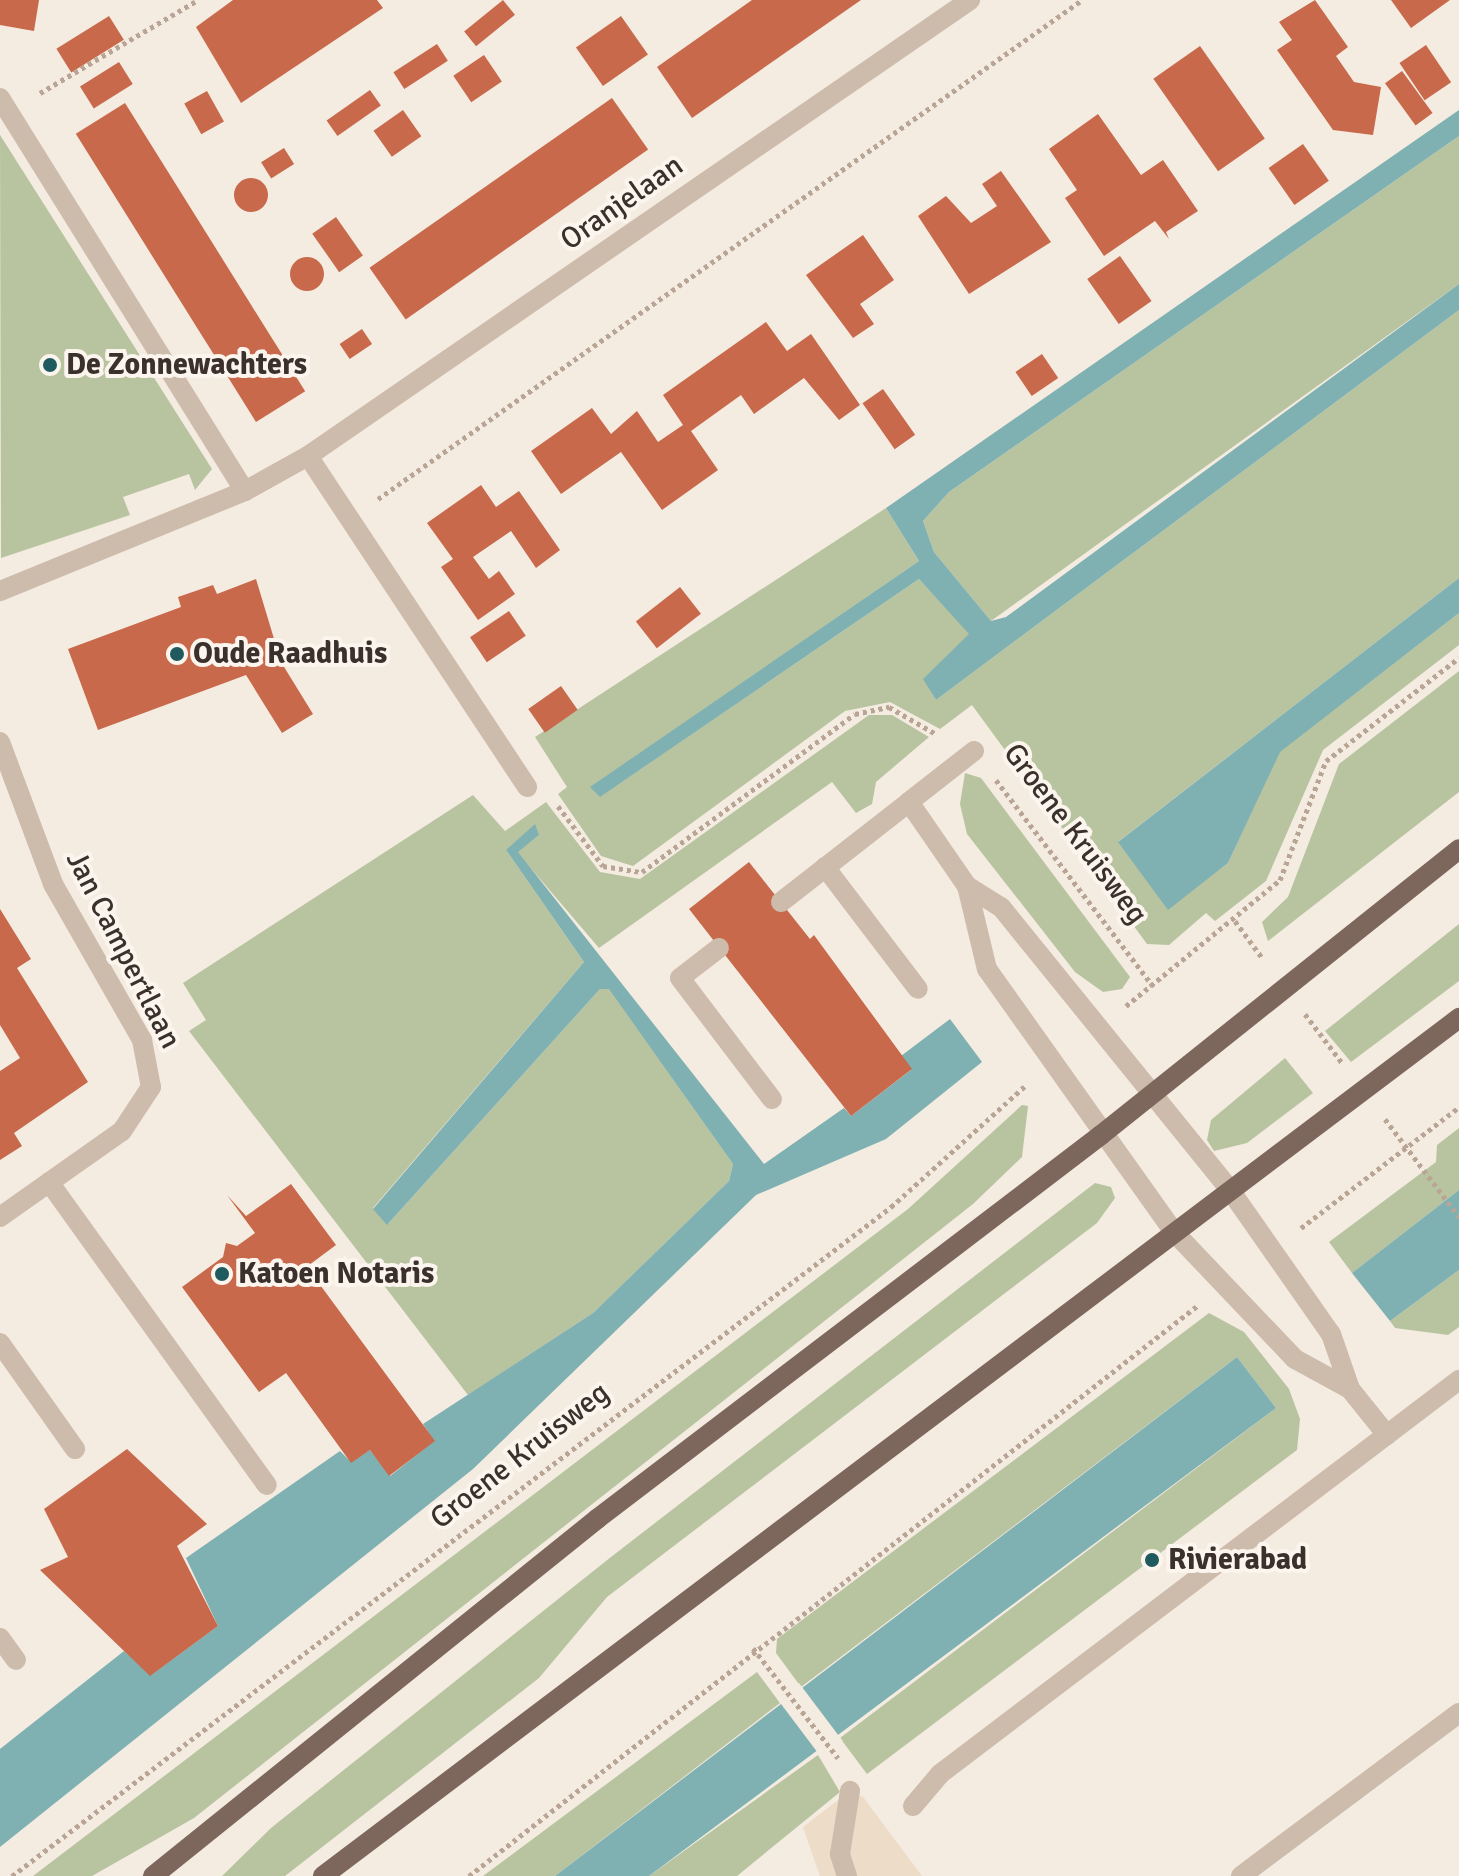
<!DOCTYPE html>
<style>
body{margin:0}
#map{position:relative;width:1459px;height:1876px;overflow:hidden;background:#f4ebe1;font-family:Signika,sans-serif}
div>[style]{position:absolute}
[style*='--x']{left:calc(var(--x)*1px);top:calc(var(--y)*1px);width:calc(var(--w)*1px);rotate:calc(var(--a)*1deg)}
.green>*{inset:0;background:#b8c4a0}
.plaza>*{inset:0;background:#ecdcc8}
.water>*{inset:0;background:#7fb0b2}
.pier>*{inset:0;background:#f4ebe1;transform-origin:0 0}
.building>*{inset:0;background:#c8694b;transform-origin:0 0}
.round{border-radius:50%}
.path>*{height:5px;margin-top:-2.5px;transform-origin:0;background:repeating-linear-gradient(90deg,#b9a596 0 4px,transparent 0 8px)}
.service>*{height:20px;margin:-10px;padding:0 10px;transform-origin:10px;border-radius:10px;background:#cdbbac}
.pedestrian>*{height:20px;margin:-10px;padding:0 10px;transform-origin:10px;border-radius:10px;background:#cdbbac}
.minor>*{height:20px;margin:-10px;padding:0 10px;transform-origin:10px;border-radius:10px;background:#cdbbac}
.primary>*{height:20px;margin:-10px;padding:0 10px;transform-origin:10px;border-radius:10px;background:#7d675c}
.dots>*{width:22px;height:22px;translate:-50% -50%;box-sizing:border-box;border:4px solid #fbf5ee;border-radius:50%}
span{translate:-50% -50%;white-space:nowrap;text-align:center;line-height:1.15;-webkit-text-stroke:8px #fbf5ee;paint-order:stroke}
.street-label{font-size:30px;color:#3b302b}
.poi-label{font-size:30px;color:#3b302b;font-weight:700}
.left{translate:0 -50%;text-align:left}
</style>
<div id="map">
<div class="green">
<i style="clip-path:polygon(0 135px,212px 469px,195px 490px,189px 474px,123px 497px,130px 515px,1px 558px)"></i>
<i style="clip-path:polygon(1459px 136px,1459px 284px,991px 621px,934px 552px,923px 521px,949px 492px)"></i>
<i style="clip-path:polygon(1459px 310px,1459px 578px,1119px 841px,1168px 909px,1228px 863px,1279px 752px,1459px 613px,1459px 645px,1323px 750px,1266px 881px,1215px 921px,1206px 913px,1169px 945px,1147px 944px,972px 705px,940px 729px,890px 702px,845px 711px,633px 866px,601px 856px,558px 794px,567px 787px,535px 737px,886px 508px,919px 561px,591px 787px,601px 796px,919px 579px,970px 634px,924px 679px,936px 700px)"></i>
<i style="clip-path:polygon(1459px 671px,1459px 792px,1268px 941px,1262px 922px,1288px 897px,1339px 764px)"></i>
<i style="clip-path:polygon(869px 715px,892px 715px,929px 737px,876px 782px,872px 804px,856px 813px,832px 782px,599px 948px,517px 852px,539px 835px,506px 850px,584px 962px,373px 1208px,388px 1224px,600px 989px,609px 988px,733px 1164px,729px 1181px,593px 1313px,468px 1395px,189px 1031px,206px 1020px,183px 983px,473px 795px,505px 831px,546px 802px,600px 872px,640px 879px)"></i>
<i style="clip-path:polygon(965px 773px,981px 778px,1130px 977px,1122px 989px,1103px 992px,1075px 972px,967px 834px,960px 804px)"></i>
<i style="clip-path:polygon(1459px 924px,1459px 981px,1351px 1062px,1325px 1031px)"></i>
<i style="clip-path:polygon(1285px 1058px,1313px 1093px,1247px 1143px,1214px 1151px,1207px 1140px,1211px 1120px)"></i>
<i style="clip-path:polygon(1022px 1105px,1028px 1106px,1022px 1157px,973px 1204px,194px 1818px,92px 1876px,33px 1876px,908px 1209px)"></i>
<i style="clip-path:polygon(1459px 1128px,1459px 1190px,1352px 1273px,1329px 1242px,1436px 1162px,1437px 1145px)"></i>
<i style="clip-path:polygon(1095px 1183px,1111px 1187px,1115px 1198px,1097px 1223px,607px 1597px,539px 1678px,285px 1876px,222px 1876px,271px 1828px,611px 1557px)"></i>
<i style="clip-path:polygon(1459px 1270px,1459px 1327px,1448px 1335px,1395px 1328px,1390px 1321px)"></i>
<i style="clip-path:polygon(1209px 1313px,1244px 1332px,1289px 1389px,1300px 1419px,1297px 1450px,867px 1774px,840px 1738px,1276px 1408px,1237px 1357px,801px 1687px,776px 1653px,777px 1639px)"></i>
<i style="clip-path:polygon(757px 1672px,780px 1703px,555px 1876px,483px 1876px)"></i>
<i style="clip-path:polygon(818px 1755px,840px 1792px,737px 1876px,649px 1876px)"></i>
</div>
<div class="plaza">
<i style="clip-path:polygon(850px 1791px,863px 1797px,922px 1876px,820px 1876px,803px 1827px)"></i>
</div>
<div class="water">
<i style="clip-path:polygon(1459px 110px,1459px 136px,949px 492px,923px 521px,934px 552px,991px 621px,1006px 617px,1459px 284px,1459px 310px,936px 700px,923px 679px,969px 634px,919px 579px,600px 797px,590px 787px,919px 561px,886px 508px)"></i>
<i style="clip-path:polygon(1459px 578px,1459px 613px,1280px 752px,1228px 863px,1168px 910px,1118px 842px)"></i>
<i style="clip-path:polygon(535px 824px,539px 835px,518px 852px,764px 1164px,844px 1108px,851px 1116px,911px 1070px,901px 1056px,950px 1019px,982px 1062px,886px 1139px,756px 1195px,473px 1469px,0 1847px,0 1749px,124px 1651px,151px 1675px,218px 1626px,186px 1558px,340px 1451px,351px 1462px,370px 1450px,390px 1476px,434px 1441px,423px 1424px,593px 1313px,729px 1181px,733px 1164px,609px 989px,600px 989px,387px 1225px,373px 1209px,584px 962px,506px 850px)"></i>
<i style="clip-path:polygon(1459px 1190px,1459px 1270px,1390px 1321px,1352px 1273px)"></i>
<i style="clip-path:polygon(1237px 1357px,1276px 1408px,649px 1876px,555px 1876px)"></i>
</div>
<div class="pier">
<i style="left:799px;top:1683px;width:73px;height:27px;rotate:53deg"></i>
</div>
<div class="building">
<i style="clip-path:polygon(0 0,39px 0,34px 31px,0 25px)"></i>
<i style="clip-path:polygon(233px 0,377px 0,383px 8px,241px 103px,196px 27px)"></i>
<i style="left:503px;top:0;width:19px;height:50px;rotate:51deg"></i>
<i style="clip-path:polygon(752px 0,861px 0,692px 118px,657px 67px)"></i>
<i style="clip-path:polygon(1315px 0,1348px 47px,1336px 56px,1354px 82px,1381px 87px,1373px 135px,1333px 130px,1277px 50px,1292px 40px,1279px 22px)"></i>
<i style="clip-path:polygon(1391px 0,1450px 0,1411px 28px)"></i>
<i style="left:109px;top:16px;width:28px;height:62px;rotate:58deg"></i>
<i style="left:621px;top:16px;width:47px;height:55px;rotate:55deg"></i>
<i style="left:437px;top:44px;width:20px;height:52px;rotate:57deg"></i>
<i style="left:1426px;top:45px;width:45px;height:32px;rotate:56deg"></i>
<i style="left:1200px;top:46px;width:113px;height:57px;rotate:55deg"></i>
<i style="left:484px;top:55px;width:32px;height:37px;rotate:56deg"></i>
<i style="left:119px;top:62px;width:26px;height:46px;rotate:58deg"></i>
<i style="left:1402px;top:71px;width:52px;height:21px;rotate:54deg"></i>
<i style="left:370px;top:90px;width:19px;height:53px;rotate:55deg"></i>
<i style="left:207px;top:91px;width:35px;height:26px;rotate:61deg"></i>
<i style="left:612px;top:98px;width:63px;height:296px;rotate:55deg"></i>
<i style="left:125px;top:103px;width:340px;height:58px;rotate:58deg"></i>
<i style="left:403px;top:110px;width:32px;height:36px;rotate:55deg"></i>
<i style="clip-path:polygon(1098px 114px,1141px 175px,1163px 160px,1198px 211px,1166px 232px,1169px 239px,1155px 221px,1104px 256px,1065px 198px,1077px 190px,1049px 149px)"></i>
<i style="left:1303px;top:144px;width:45px;height:42px;rotate:55deg"></i>
<i style="left:284px;top:148px;width:19px;height:27px;rotate:58deg"></i>
<i style="clip-path:polygon(1001px 171px,1051px 242px,969px 294px,918px 216px,946px 196px,971px 223px,997px 206px,982px 184px)"></i>
<i class="round" style="left:234px;top:178px;width:34px;height:34px"></i>
<i style="left:336px;top:217px;width:47px;height:29px;rotate:55deg"></i>
<i style="clip-path:polygon(863px 235px,894px 280px,860px 304px,874px 324px,853px 338px,806px 275px)"></i>
<i style="left:1120px;top:256px;width:55px;height:40px;rotate:55deg"></i>
<i class="round" style="left:290px;top:257px;width:34px;height:34px"></i>
<i style="clip-path:polygon(766px 322px,787px 351px,811px 334px,860px 405px,839px 420px,804px 378px,754px 414px,741px 395px,691px 431px,718px 470px,662px 510px,621px 452px,561px 494px,531px 451px,592px 408px,611px 434px,637px 411px,658px 442px,683px 425px,663px 395px)"></i>
<i style="left:362px;top:329px;width:18px;height:27px;rotate:56deg"></i>
<i style="left:1042px;top:354px;width:29px;height:32px;rotate:56deg"></i>
<i style="left:883px;top:389px;width:56px;height:25px;rotate:55deg"></i>
<i style="clip-path:polygon(481px 485px,496px 507px,519px 491px,560px 550px,536px 568px,511px 531px,473px 557px,489px 579px,499px 571px,515px 594px,478px 620px,441px 567px,453px 559px,427px 523px)"></i>
<i style="clip-path:polygon(256px 579px,281px 662px,313px 714px,282px 733px,246px 675px,98px 730px,68px 649px,181px 607px,178px 597px,213px 585px,217px 594px)"></i>
<i style="left:680px;top:587px;width:34px;height:56px;rotate:52deg"></i>
<i style="left:509px;top:611px;width:30px;height:47px;rotate:56deg"></i>
<i style="left:561px;top:686px;width:29px;height:40px;rotate:55deg"></i>
<i style="clip-path:polygon(749px 862px,810px 939px,814px 935px,912px 1069px,851px 1116px,689px 909px)"></i>
<i style="clip-path:polygon(0 909px,31px 959px,17px 968px,88px 1082px,14px 1133px,22px 1146px,0 1160px,0 1071px,20px 1058px,0 1025px)"></i>
<i style="clip-path:polygon(291px 1184px,336px 1245px,297px 1274px,306px 1285px,315px 1278px,435px 1441px,389px 1476px,370px 1450px,351px 1463px,286px 1373px,259px 1392px,182px 1287px,223px 1257px,226px 1243px,237px 1246px,255px 1233px,227px 1195px,246px 1216px)"></i>
<i style="clip-path:polygon(127px 1449px,207px 1524px,177px 1546px,218px 1626px,150px 1676px,40px 1570px,68px 1557px,44px 1509px)"></i>
</div>
<div class="path">
<i style="--x:40;--y:93;--w:183;--a:-30.5"></i>
<i style="--x:378;--y:499;--w:863;--a:-35.33"></i>
<i style="--x:996;--y:780;--w:259;--a:52.7"></i>
<i style="--x:558;--y:806;--w:75;--a:53.1"></i>
<i style="--x:603;--y:866;--w:39;--a:9"></i>
<i style="--x:642;--y:872;--w:265;--a:-36.6"></i>
<i style="--x:855;--y:714;--w:35;--a:-12"></i>
<i style="--x:889;--y:707;--w:54;--a:29.9"></i>
<i style="--x:1235;--y:921;--w:47;--a:53.6"></i>
<i style="--x:1126;--y:1006;--w:199;--a:-39.3"></i>
<i style="--x:1280;--y:880;--w:128;--a:-68.9"></i>
<i style="--x:1326;--y:761;--w:168;--a:-37.8"></i>
<i style="--x:1305;--y:1014;--w:63;--a:52.8"></i>
<i style="--x:1385;--y:1119;--w:123;--a:52.9"></i>
<i style="--x:1301;--y:1228;--w:199;--a:-37.4"></i>
<i style="--x:753;--y:1648;--w:139;--a:52.3"></i>
<i style="--x:12;--y:1876;--w:1105;--a:-37.27"></i>
<i style="--x:891;--y:1207;--w:183;--a:-42.1"></i>
<i style="--x:469;--y:1876;--w:925;--a:-38.06"></i>
</div>
<div class="service">
<i style="--x:308;--y:456;--w:397;--a:56.5"></i>
<i style="--x:825;--y:867;--w:153;--a:52.7"></i>
<i style="--x:781;--y:902;--w:162;--a:-38"></i>
<i style="--x:719;--y:948;--w:49;--a:142.4"></i>
<i style="--x:680;--y:978;--w:152;--a:52.8"></i>
<i style="--x:49;--y:1182;--w:373;--a:54.3"></i>
<i style="--x:0;--y:1343;--w:130;--a:54.7"></i>
<i style="--x:0;--y:1638;--w:27;--a:54"></i>
<i style="--x:913;--y:1806;--w:42;--a:-49.8"></i>
<i style="--x:940;--y:1774;--w:652;--a:-37.2"></i>
</div>
<div class="pedestrian">
<i style="--x:847;--y:1876;--w:23;--a:-108"></i>
<i style="--x:840;--y:1854;--w:64;--a:-81"></i>
<i style="--x:1241;--y:1876;--w:272;--a:-36.8"></i>
</div>
<div class="minor">
<i style="--x:0;--y:98;--w:463;--a:58.1"></i>
<i style="--x:245;--y:491;--w:265;--a:157.8"></i>
<i style="--x:245;--y:491;--w:72;--a:-29.1"></i>
<i style="--x:308;--y:456;--w:804;--a:-34.56"></i>
<i style="--x:0;--y:742;--w:152;--a:69.5"></i>
<i style="--x:53;--y:884;--w:180;--a:60.3"></i>
<i style="--x:142;--y:1040;--w:48;--a:79.2"></i>
<i style="--x:151;--y:1087;--w:53;--a:123.4"></i>
<i style="--x:122;--y:1131;--w:149;--a:144.8"></i>
<i style="--x:974;--y:751;--w:83;--a:141.9"></i>
<i style="--x:909;--y:802;--w:102;--a:55.4"></i>
<i style="--x:967;--y:886;--w:85;--a:76.5"></i>
<i style="--x:987;--y:969;--w:323;--a:54.6"></i>
<i style="--x:1174;--y:1232;--w:175;--a:46.4"></i>
<i style="--x:1295;--y:1359;--w:63;--a:28.6"></i>
<i style="--x:1350;--y:1389;--w:59;--a:51.2"></i>
<i style="--x:967;--y:886;--w:40;--a:32"></i>
<i style="--x:1001;--y:907;--w:364;--a:51"></i>
<i style="--x:1230;--y:1190;--w:176;--a:55"></i>
<i style="--x:1331;--y:1334;--w:58;--a:70.9"></i>
</div>
<div class="primary">
<i style="--x:153;--y:1876;--w:570;--a:-38.8"></i>
<i style="--x:597;--y:1519;--w:634;--a:-37.3"></i>
<i style="--x:1101;--y:1135;--w:458;--a:-38.6"></i>
<i style="--x:323;--y:1876;--w:1424;--a:-37.06"></i>
</div>
<div class="dots">
<i style="left:50px;top:365px;background:#1f5a5e"></i>
<i style="left:177px;top:654px;background:#1f5a5e"></i>
<i style="left:222px;top:1274px;background:#1f5a5e"></i>
<i style="left:1152px;top:1560px;background:#1f5a5e"></i>
</div>
<div class="street-label">
<span style="left:622px;top:203px;rotate:-35deg">Oranjelaan</span>
<span style="left:1075px;top:834px;rotate:53deg">Groene Kruisweg</span>
<span style="left:123px;top:950px;rotate:63deg">Jan Campertlaan</span>
<span style="left:520px;top:1456px;rotate:-38deg">Groene Kruisweg</span>
</div>
<div class="poi-label">
<span class="left" style="left:66px;top:365px">De Zonnewachters</span>
<span class="left" style="left:193px;top:654px">Oude Raadhuis</span>
<span class="left" style="left:238px;top:1274px">Katoen Notaris</span>
<span class="left" style="left:1168px;top:1560px">Rivierabad</span>
</div>
</div>
